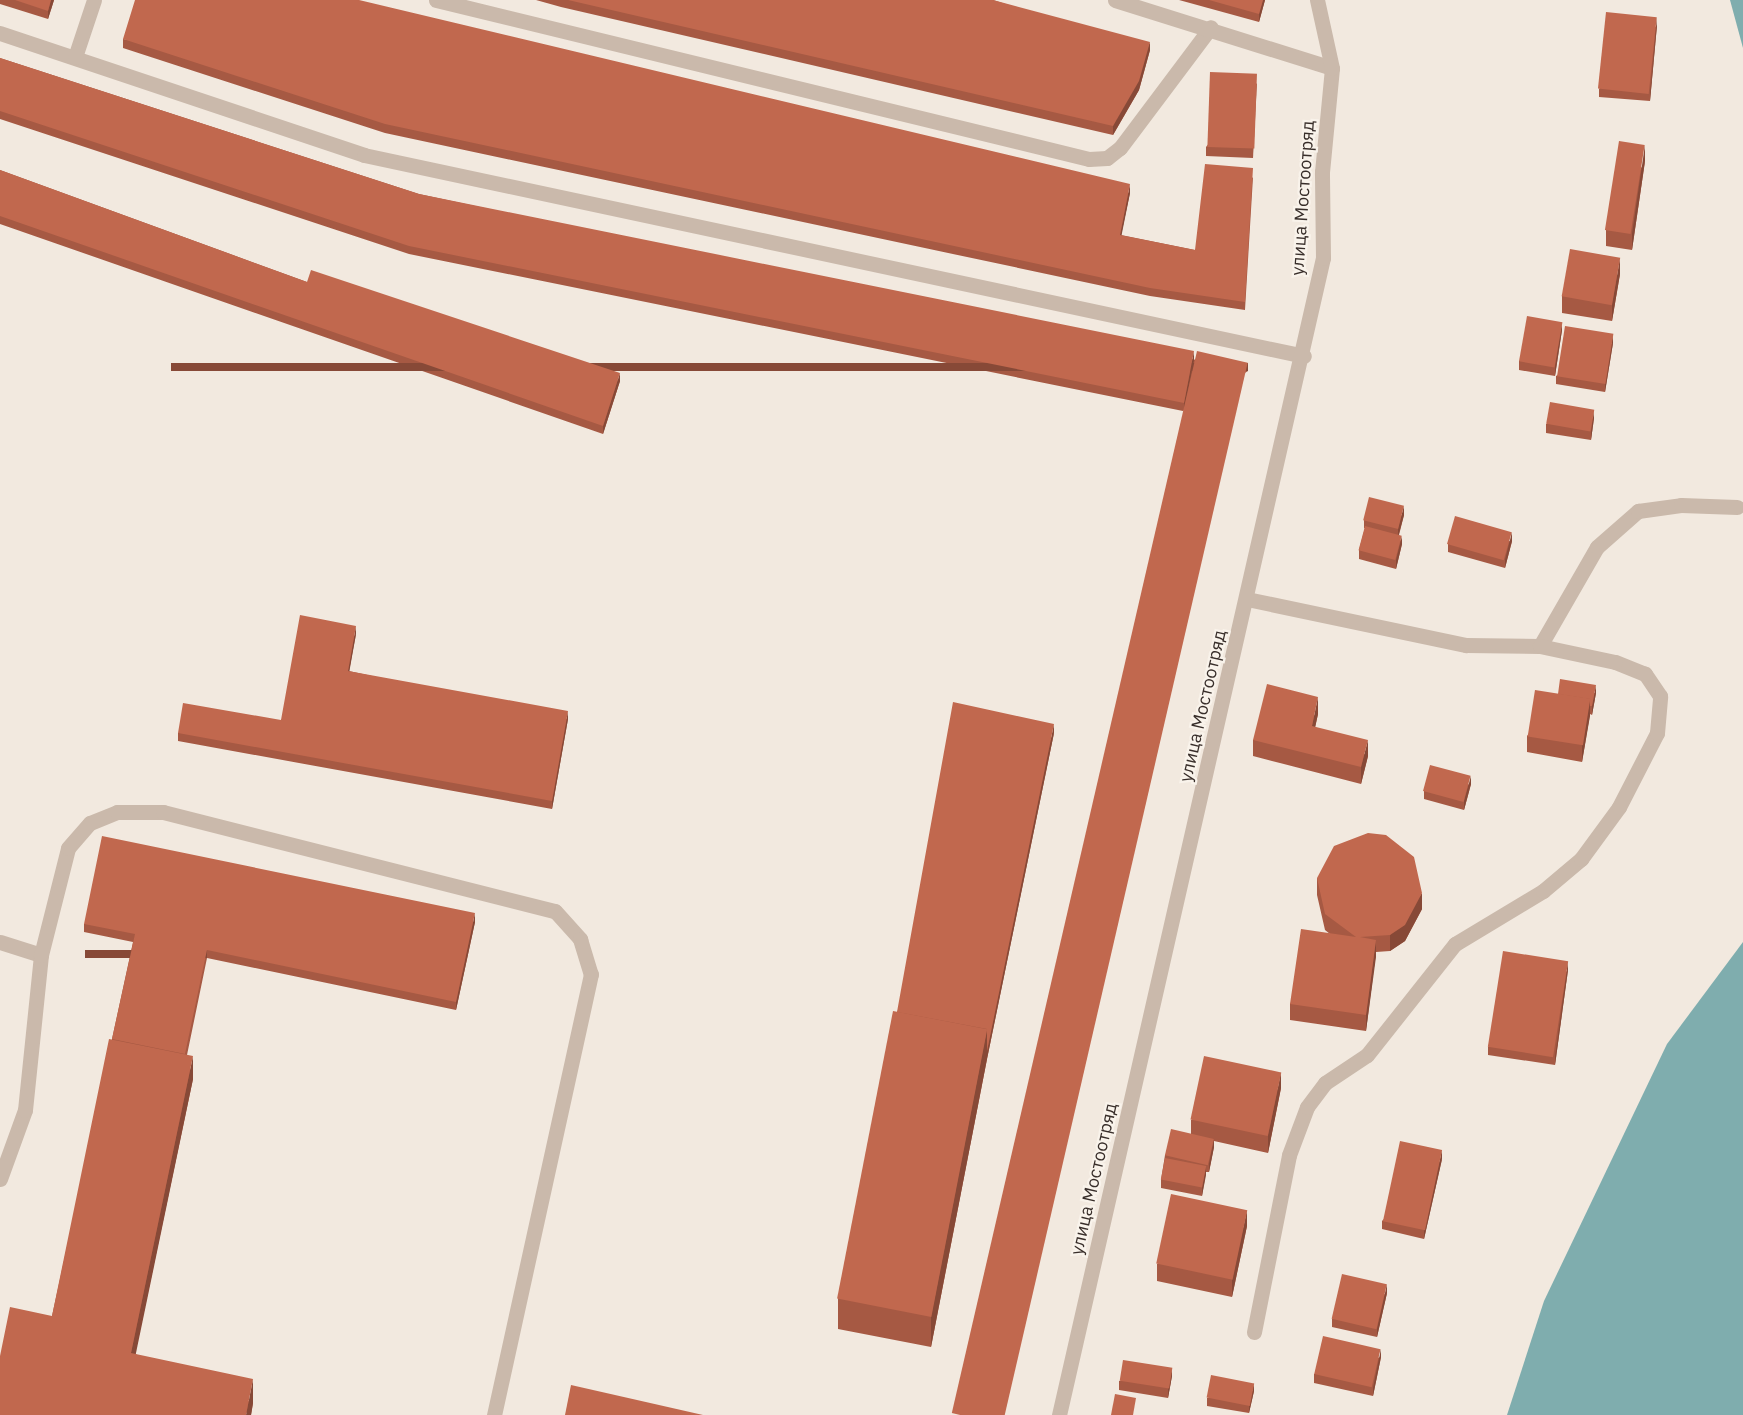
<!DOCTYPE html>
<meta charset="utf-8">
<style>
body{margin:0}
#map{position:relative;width:1743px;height:1415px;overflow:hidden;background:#f2e9df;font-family:"IBM Plex Sans",sans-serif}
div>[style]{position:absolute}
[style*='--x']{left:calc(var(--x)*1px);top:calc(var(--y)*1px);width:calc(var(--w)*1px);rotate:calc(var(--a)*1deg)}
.water>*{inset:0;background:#7fadae}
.service>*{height:15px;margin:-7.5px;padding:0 7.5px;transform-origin:7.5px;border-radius:7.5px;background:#cab9ab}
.minor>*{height:15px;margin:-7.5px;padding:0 7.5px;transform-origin:7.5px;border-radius:7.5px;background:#cab9ab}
.wall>*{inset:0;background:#a65943}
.shaded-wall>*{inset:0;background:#874937;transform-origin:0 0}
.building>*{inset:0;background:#c1684e;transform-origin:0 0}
span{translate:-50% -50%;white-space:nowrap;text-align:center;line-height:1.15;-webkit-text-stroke:4.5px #f9f3eb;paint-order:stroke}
.street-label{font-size:18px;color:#382e2a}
</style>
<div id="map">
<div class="water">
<i style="clip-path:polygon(1730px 0,1743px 0,1743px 48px)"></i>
<i style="clip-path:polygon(1743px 942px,1743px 1415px,1507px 1415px,1544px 1301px,1667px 1044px)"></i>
</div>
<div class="service">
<i style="--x:436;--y:0;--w:672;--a:13.68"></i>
<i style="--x:1089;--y:159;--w:18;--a:-3"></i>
<i style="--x:1107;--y:158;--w:16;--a:-38"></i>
<i style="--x:1120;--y:148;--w:151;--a:-53.1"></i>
<i style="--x:1115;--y:0;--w:227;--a:17.4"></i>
<i style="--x:0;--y:33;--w:384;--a:18.5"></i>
<i style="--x:364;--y:155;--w:961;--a:12.07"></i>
<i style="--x:75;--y:57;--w:60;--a:-71.6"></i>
<i style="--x:1247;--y:599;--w:224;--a:11.9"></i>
<i style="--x:1466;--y:645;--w:74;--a:0.8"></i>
<i style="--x:1540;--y:646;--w:114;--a:-60.1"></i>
<i style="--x:1597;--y:547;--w:55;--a:-41.3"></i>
<i style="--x:1638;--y:511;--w:43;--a:-7.9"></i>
<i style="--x:1681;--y:505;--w:56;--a:2"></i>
<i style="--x:0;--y:942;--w:43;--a:17.6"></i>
<i style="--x:1254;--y:1332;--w:180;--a:-78.8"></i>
<i style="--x:1289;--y:1155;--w:51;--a:-69.4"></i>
<i style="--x:1307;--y:1107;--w:30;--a:-53"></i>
<i style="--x:1325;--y:1083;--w:50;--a:-33.7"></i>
<i style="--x:1367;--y:1055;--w:142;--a:-51.6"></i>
<i style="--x:1455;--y:944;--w:103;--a:-31.1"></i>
<i style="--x:1543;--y:891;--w:50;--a:-40.1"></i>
<i style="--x:1581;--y:859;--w:64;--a:-53.8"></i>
<i style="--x:1619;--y:807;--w:83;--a:-62.8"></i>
<i style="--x:1657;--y:733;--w:37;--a:-85"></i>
<i style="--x:1660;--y:696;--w:27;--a:-124"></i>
<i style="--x:1645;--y:674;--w:32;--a:-158"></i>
<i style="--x:1615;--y:662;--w:77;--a:-168"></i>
</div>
<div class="minor">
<i style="--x:0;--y:1179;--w:73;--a:-70.1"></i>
<i style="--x:25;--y:1110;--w:156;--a:-84.1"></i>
<i style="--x:41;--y:955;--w:110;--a:-75.8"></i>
<i style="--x:68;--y:848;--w:33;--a:-49"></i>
<i style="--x:90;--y:823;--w:29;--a:-22"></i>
<i style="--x:117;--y:812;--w:46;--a:0"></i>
<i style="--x:163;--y:812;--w:404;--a:14.2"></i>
<i style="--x:555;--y:911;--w:38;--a:48"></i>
<i style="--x:580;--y:939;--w:37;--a:73"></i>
<i style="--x:591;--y:974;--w:452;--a:102.4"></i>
<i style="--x:1059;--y:1415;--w:1187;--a:-77.15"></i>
<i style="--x:1323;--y:258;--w:86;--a:-90.7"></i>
<i style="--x:1322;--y:172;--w:104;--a:-84.5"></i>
<i style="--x:1332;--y:68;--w:70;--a:-102.4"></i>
</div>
<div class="wall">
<i style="clip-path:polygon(0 0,54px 0,48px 19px,0 4px)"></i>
<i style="clip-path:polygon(536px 0,993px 0,1150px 50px,1139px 90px,1113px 135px,561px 7px)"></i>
<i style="clip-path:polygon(1179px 0,1265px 0,1259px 22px)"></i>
<i style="clip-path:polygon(1657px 25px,1650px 101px,1599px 97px,1599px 89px)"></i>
<i style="clip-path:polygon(123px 39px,1130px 193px,1121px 235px,1195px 250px,1253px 177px,1245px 310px,1150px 296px,385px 133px,123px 48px)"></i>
<i style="clip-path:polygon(0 58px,419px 194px,1248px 371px,1183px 411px,409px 254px,0 119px)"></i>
<i style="clip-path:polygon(1257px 83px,1253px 158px,1206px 156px,1206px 147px)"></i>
<i style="clip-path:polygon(1645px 161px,1632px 250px,1606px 246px,1606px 230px)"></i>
<i style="clip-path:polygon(0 170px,307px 282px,620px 381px,603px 434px,0 224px)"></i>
<i style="clip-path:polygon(1620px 274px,1612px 321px,1562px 313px,1562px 296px)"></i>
<i style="clip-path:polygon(1562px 330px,1555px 376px,1519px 370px,1519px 361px)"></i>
<i style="clip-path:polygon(1613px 343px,1605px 392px,1556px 384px,1556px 376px)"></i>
<i style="clip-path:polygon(1594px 418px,1591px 440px,1546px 433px,1546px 424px)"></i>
<i style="clip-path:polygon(1404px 515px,1399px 535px,1402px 544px,1396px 569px,1359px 559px,1359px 550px,1365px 528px,1364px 528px,1364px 520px)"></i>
<i style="clip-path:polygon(1512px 541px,1505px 568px,1448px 552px,1448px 544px)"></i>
<i style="clip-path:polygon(356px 634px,349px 671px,568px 719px,552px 809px,178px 741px,178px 733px,281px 720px)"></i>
<i style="clip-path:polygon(1596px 693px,1592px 715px,1590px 714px,1582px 762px,1527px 752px,1527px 736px,1558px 694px)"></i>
<i style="clip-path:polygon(1318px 714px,1315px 727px,1368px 756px,1361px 784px,1253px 756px,1253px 740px)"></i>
<i style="clip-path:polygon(1054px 733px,987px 1059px,931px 1347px,838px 1329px,838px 1299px,897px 1012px)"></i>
<i style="clip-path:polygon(1471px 784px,1464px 810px,1424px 799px,1424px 791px)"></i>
<i style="clip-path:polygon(1317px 878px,1422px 909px,1405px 941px,1390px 951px,1376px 952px,1366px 1031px,1290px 1020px,1290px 1004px,1330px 934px,1325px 930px,1317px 895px)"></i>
<i style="clip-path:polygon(475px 922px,456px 1010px,207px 958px,187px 1055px,193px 1079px,135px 1354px,253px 1403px,251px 1415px,52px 1316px,133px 942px,84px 932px,84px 924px)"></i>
<i style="clip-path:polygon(1568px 970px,1555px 1065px,1488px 1055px,1488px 1047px)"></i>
<i style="clip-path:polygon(1281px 1088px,1268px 1153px,1214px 1141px,1214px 1147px,1209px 1172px,1206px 1172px,1202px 1196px,1161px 1188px,1161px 1180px,1165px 1155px,1191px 1134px,1191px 1120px)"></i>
<i style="clip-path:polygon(1442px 1159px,1424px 1239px,1382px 1229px,1382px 1221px)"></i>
<i style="clip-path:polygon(1247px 1226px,1232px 1297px,1157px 1281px,1157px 1264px)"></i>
<i style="clip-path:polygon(1387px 1293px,1377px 1337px,1332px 1327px,1332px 1319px)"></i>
<i style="clip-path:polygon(1381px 1357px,1373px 1396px,1314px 1383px,1314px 1374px)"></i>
<i style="clip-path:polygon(1172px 1376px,1168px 1398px,1119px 1390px,1119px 1381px)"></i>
<i style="clip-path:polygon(1254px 1391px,1249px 1413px,1207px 1406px,1207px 1398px)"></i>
</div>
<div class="shaded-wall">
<i style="clip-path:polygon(51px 0,54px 0,48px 19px,48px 11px)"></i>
<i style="clip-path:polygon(1263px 0,1265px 0,1259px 22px,1259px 14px)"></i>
<i style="clip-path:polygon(1657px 17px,1657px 25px,1650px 101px,1650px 93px)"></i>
<i style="clip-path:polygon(1150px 42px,1150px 50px,1139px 90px,1113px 135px,1113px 126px)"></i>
<i style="clip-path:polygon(1645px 145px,1645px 161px,1632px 250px,1632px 234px)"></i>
<i style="clip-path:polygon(1130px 184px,1130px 193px,1120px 243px,1120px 235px)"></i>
<i style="clip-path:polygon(1620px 258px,1620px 274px,1612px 321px,1612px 305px)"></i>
<i style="clip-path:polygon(1562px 322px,1562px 330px,1555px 376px,1555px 367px)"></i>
<i style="clip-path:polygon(1613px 334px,1613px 343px,1605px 392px,1605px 384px)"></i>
<i style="clip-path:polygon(1194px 351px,1194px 360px,1184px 411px,1184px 403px)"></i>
<i style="left:1248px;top:363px;width:8px;height:1077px;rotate:90deg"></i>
<i style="clip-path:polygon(620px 373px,620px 381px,603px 434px,603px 426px)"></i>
<i style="clip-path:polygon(1594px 410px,1594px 418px,1591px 440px,1591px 432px)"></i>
<i style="clip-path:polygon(1404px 506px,1404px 515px,1398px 537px,1398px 528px)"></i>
<i style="clip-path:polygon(1512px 532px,1512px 541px,1505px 568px,1505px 560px)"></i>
<i style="clip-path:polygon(1402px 536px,1402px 544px,1396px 569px,1396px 560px)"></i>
<i style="clip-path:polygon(356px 626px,356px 634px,348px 679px,348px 671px)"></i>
<i style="clip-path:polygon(1596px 685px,1596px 693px,1592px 715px,1592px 706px)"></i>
<i style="clip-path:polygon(1318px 697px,1318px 714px,1312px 742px,1312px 726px)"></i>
<i style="clip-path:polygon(1590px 699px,1590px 716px,1582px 762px,1582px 745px)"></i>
<i style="clip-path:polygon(568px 711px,568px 719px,552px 809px,552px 801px)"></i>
<i style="clip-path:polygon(1054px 724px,1054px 733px,987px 1059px,987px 1051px)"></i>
<i style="clip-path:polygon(1368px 740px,1368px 756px,1361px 784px,1361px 767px)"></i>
<i style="clip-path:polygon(1471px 776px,1471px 784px,1464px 810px,1464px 801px)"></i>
<i style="clip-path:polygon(1422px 893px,1422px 909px,1405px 941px,1390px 951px,1390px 935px)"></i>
<i style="clip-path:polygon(475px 913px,475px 922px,456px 1010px,456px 1002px)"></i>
<i style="clip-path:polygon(1376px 940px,1376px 957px,1366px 1031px,1366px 1015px)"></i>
<i style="left:207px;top:950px;width:8px;height:122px;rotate:90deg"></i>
<i style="clip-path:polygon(1568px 961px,1568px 970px,1555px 1065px,1555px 1057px)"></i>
<i style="clip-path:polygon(987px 1029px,987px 1059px,931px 1347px,931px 1317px)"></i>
<i style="clip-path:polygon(193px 1056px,193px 1079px,131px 1377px,131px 1353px)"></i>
<i style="clip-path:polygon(1281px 1072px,1281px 1088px,1268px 1153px,1268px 1136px)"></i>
<i style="clip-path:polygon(1214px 1139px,1214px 1147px,1209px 1172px,1209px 1164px)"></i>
<i style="clip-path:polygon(1442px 1150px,1442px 1159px,1424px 1239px,1424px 1231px)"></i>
<i style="clip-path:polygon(1206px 1166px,1206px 1175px,1202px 1196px,1202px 1188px)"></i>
<i style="clip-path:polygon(1247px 1210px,1247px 1226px,1232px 1297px,1232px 1280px)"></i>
<i style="clip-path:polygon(1387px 1284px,1387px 1293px,1377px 1337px,1377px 1329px)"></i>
<i style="clip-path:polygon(1381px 1349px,1381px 1357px,1373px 1396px,1373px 1388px)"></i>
<i style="clip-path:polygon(1172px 1368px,1172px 1376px,1168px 1398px,1168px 1389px)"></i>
<i style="clip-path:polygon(253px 1379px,253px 1403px,251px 1415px,246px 1415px)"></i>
<i style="clip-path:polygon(1254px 1383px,1254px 1391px,1249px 1413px,1249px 1405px)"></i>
</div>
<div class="building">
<i style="clip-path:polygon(15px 0,51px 0,48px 11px)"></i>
<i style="clip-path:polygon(135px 0,359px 0,1130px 184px,1120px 235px,1195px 250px,1205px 164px,1253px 168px,1245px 302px,1150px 288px,385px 124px,123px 39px)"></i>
<i style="clip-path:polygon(568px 0,993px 0,1150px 42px,1139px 81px,1113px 126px)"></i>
<i style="clip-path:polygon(1209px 0,1263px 0,1259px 14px)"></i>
<i style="left:1606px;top:12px;width:51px;height:77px;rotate:6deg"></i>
<i style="clip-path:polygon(0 58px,419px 194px,1194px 351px,1184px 403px,409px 246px,0 111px)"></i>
<i style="left:1210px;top:72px;width:47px;height:75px;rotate:2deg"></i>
<i style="left:1619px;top:141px;width:26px;height:90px;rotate:9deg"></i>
<i style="clip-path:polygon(0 170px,307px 282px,311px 270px,620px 373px,603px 426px,0 216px)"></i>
<i style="left:1570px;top:249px;width:51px;height:48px;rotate:10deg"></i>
<i style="left:1527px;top:316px;width:36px;height:46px;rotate:10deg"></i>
<i style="left:1565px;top:326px;width:49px;height:51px;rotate:9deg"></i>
<i style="left:1197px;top:351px;width:52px;height:1090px;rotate:13deg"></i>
<i style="left:1550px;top:402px;width:45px;height:22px;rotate:10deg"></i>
<i style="left:1369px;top:497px;width:36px;height:24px;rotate:14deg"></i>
<i style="left:1455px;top:516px;width:59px;height:29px;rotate:16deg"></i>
<i style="left:1365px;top:526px;width:38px;height:25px;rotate:15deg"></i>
<i style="clip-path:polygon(300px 615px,356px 626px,348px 671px,568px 711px,552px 801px,178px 733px,183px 703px,281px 720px)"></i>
<i style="clip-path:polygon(1560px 679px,1596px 685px,1592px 706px,1590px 706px,1590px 699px,1558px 694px)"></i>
<i style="clip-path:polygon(1267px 684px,1318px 697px,1312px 726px,1368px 740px,1361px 767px,1253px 740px)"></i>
<i style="left:1535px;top:690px;width:56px;height:47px;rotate:9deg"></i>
<i style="clip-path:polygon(953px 702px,1054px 724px,987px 1051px,987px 1029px,897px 1012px)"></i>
<i style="left:1430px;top:765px;width:42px;height:27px;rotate:15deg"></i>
<i style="clip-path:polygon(1368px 833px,1386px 835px,1414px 857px,1422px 893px,1405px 925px,1390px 935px,1360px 937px,1376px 940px,1366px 1015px,1290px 1004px,1301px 929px,1356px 937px,1325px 914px,1317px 878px,1334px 846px)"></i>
<i style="clip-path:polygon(102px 836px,475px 913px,456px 1002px,207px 950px,185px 1054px,112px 1039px,135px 934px,84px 924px)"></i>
<i style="left:1503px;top:951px;width:66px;height:97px;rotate:9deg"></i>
<i style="left:893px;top:1011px;width:96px;height:293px;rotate:11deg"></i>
<i style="clip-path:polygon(109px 1039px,193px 1056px,131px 1353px,253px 1379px,246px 1415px,0 1415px,0 1356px,10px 1307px,52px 1316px)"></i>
<i style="left:1204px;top:1056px;width:79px;height:65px;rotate:12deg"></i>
<i style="left:1171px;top:1129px;width:44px;height:27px;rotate:13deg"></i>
<i style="left:1400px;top:1141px;width:43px;height:82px;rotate:12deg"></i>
<i style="left:1165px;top:1158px;width:42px;height:22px;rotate:11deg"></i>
<i style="left:1171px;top:1194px;width:78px;height:71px;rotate:12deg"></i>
<i style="left:1342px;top:1274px;width:46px;height:46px;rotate:13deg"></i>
<i style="left:1323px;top:1336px;width:59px;height:39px;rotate:13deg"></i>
<i style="left:1123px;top:1360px;width:50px;height:21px;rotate:9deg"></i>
<i style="left:1211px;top:1375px;width:44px;height:23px;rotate:11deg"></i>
<i style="clip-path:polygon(571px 1385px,703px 1415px,565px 1415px)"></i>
<i style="clip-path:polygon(1115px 1394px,1136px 1398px,1133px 1415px,1111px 1415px)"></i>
</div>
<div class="street-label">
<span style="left:1303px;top:198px;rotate:-86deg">улица Мостоотряд</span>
<span style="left:1203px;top:706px;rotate:-77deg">улица Мостоотряд</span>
<span style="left:1094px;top:1179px;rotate:-77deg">улица Мостоотряд</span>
</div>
</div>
